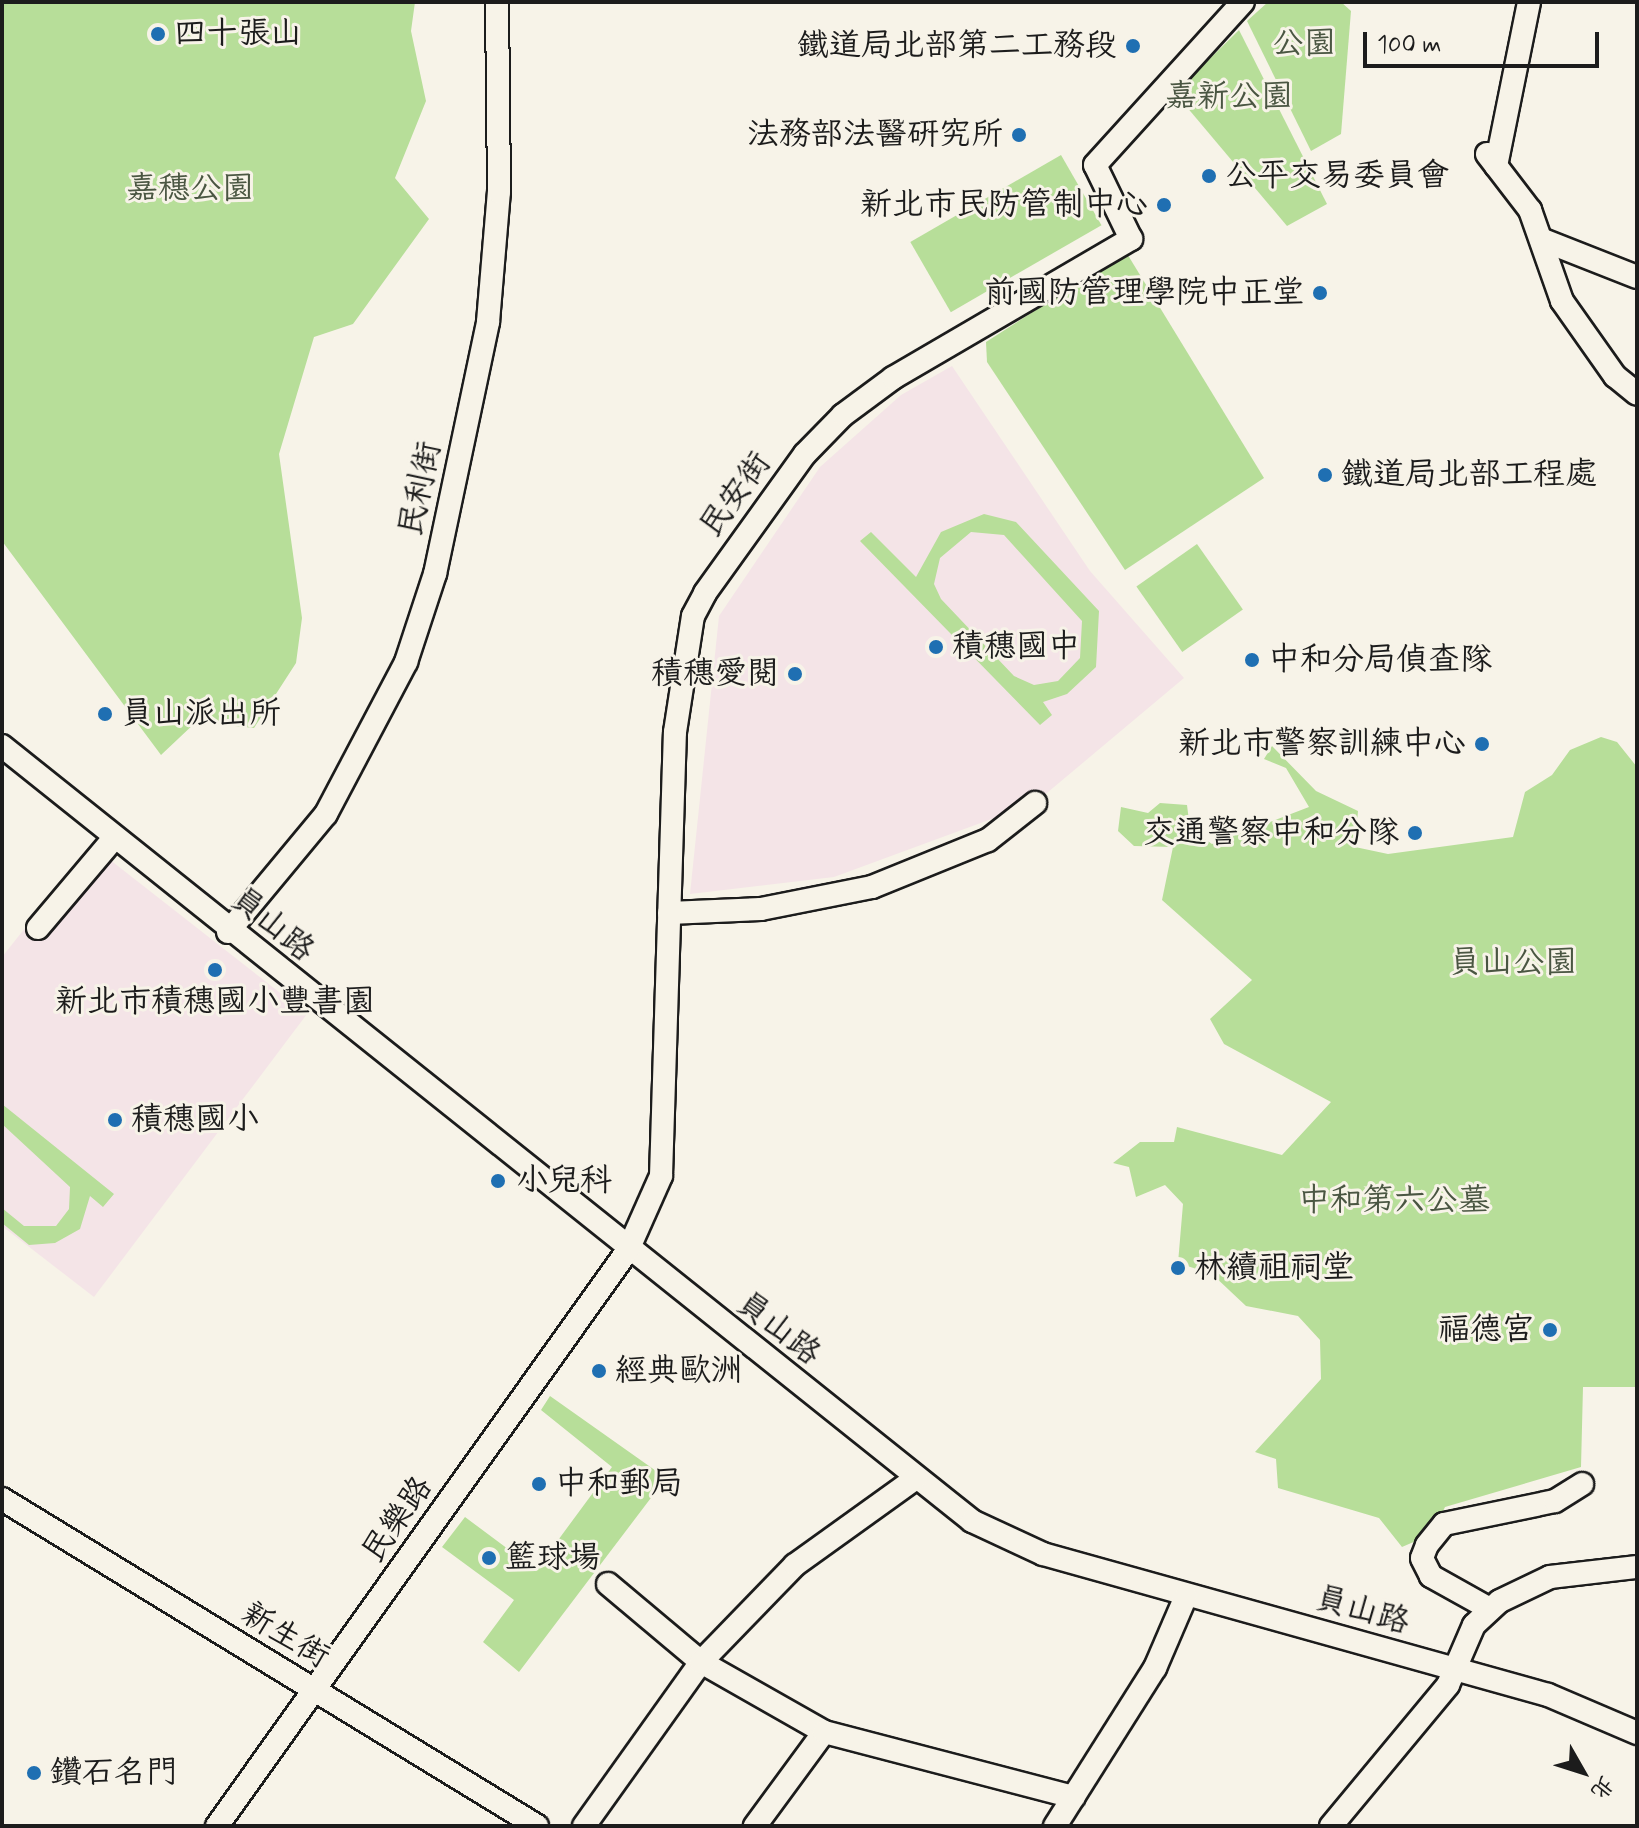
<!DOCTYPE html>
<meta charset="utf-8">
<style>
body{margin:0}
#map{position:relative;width:1639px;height:1828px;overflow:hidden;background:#f7f3e8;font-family:Mynerve,"LXGW WenKai TC",sans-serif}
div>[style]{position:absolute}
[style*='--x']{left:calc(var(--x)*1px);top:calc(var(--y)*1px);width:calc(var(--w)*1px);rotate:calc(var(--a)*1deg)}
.built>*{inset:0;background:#f4e4e7}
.green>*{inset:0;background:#b7de99;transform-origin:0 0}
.roads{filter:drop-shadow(2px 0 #1c1c1c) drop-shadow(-2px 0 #1c1c1c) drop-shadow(0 2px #1c1c1c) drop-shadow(0 -2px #1c1c1c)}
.minor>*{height:22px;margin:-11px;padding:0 11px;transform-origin:11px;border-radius:11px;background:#f7f3e8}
.dots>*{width:22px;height:22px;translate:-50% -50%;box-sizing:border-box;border:4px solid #f7f3e8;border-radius:50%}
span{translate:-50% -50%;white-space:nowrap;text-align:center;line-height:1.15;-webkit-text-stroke:6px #f7f3e8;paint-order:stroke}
.poi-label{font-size:32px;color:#1c1c1c}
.left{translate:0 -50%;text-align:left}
.right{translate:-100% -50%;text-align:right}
.park-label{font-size:32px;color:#4a5642}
.street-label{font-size:32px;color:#1c1c1c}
.frame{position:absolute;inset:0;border:4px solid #1c1c1c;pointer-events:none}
.north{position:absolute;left:1543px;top:1732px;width:80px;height:80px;-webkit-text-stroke:6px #f7f3e8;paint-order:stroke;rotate:129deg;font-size:22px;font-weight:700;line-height:32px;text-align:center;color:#1c1c1c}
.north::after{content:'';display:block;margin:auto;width:28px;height:36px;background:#1c1c1c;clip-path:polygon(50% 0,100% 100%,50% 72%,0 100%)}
.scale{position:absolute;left:1363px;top:32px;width:236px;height:36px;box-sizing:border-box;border:4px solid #1c1c1c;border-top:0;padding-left:10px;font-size:24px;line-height:28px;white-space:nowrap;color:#1c1c1c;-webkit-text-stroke:6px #f7f3e8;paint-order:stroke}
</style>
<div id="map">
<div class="built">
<i style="clip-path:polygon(952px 366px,1090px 571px,1184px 678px,1035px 803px,834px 877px,690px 894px,719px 616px,820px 467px,901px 395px)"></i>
<i style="clip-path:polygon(91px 845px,307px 1014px,94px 1297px,2px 1226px,2px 957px)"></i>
</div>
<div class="green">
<i style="clip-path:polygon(2px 2px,415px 2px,411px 31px,426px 101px,395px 178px,429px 219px,353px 324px,314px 337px,279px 454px,302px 618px,296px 663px,254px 728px,196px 722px,161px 755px,2px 541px)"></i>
<i style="clip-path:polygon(1268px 2px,1341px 2px,1351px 11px,1341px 134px,1311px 151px,1247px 21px)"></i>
<i style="clip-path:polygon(1239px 30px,1327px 204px,1287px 226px,1175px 93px)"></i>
<i style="left:1061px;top:155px;width:81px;height:174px;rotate:60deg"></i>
<i style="clip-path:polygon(1126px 252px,1264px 478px,1125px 570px,987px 362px,986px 342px)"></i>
<i style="clip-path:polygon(evenodd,984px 514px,1016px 522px,1099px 611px,1096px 667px,1067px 694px,1043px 702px,1052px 715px,1040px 725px,860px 541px,871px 532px,916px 577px,941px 532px,984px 514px,971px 532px,1004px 535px,1082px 621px,1080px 658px,1058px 681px,1034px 685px,1014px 676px,941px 599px,934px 584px,940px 558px,971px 532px)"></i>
<i style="left:1197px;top:544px;width:80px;height:74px;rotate:55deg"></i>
<i style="clip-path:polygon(1601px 737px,1617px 742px,1637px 767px,1637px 1387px,1583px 1387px,1581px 1467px,1445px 1507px,1432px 1534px,1402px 1547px,1379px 1518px,1278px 1488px,1276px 1459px,1255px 1452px,1321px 1379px,1320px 1340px,1298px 1316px,1246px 1306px,1212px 1274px,1178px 1263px,1183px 1204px,1165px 1185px,1136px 1197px,1129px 1167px,1113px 1163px,1140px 1142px,1174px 1142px,1177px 1127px,1282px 1155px,1331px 1102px,1224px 1044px,1210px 1019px,1252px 980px,1162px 900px,1173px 847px,1134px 846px,1118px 831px,1121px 807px,1148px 813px,1160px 803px,1187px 805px,1190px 829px,1212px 844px,1309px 807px,1286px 768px,1264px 759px,1272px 746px,1316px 791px,1358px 811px,1355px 847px,1388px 854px,1513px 837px,1525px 792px,1552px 775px,1570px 750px)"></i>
<i style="clip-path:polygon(2px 1104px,114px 1194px,103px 1207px,90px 1196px,80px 1229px,55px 1243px,29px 1245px,2px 1223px,2px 1208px,24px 1226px,56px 1226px,69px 1209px,70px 1187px,2px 1124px)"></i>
<i style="clip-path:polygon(550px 1396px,666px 1478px,519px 1672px,483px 1642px,514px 1600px,442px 1547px,465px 1517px,536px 1570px,612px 1467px,541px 1410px)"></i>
</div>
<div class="roads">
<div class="minor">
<i style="--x:1487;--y:154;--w:71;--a:52.5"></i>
<i style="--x:1530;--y:210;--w:96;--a:70.6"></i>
<i style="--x:1562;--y:301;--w:92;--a:54.8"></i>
<i style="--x:1615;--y:376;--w:28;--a:39"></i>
<i style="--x:1496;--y:166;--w:167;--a:-78.6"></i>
<i style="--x:1543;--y:240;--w:101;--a:21.5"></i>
<i style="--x:2;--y:746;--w:1242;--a:38.62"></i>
<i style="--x:972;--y:1521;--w:78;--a:24.9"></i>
<i style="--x:1043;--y:1554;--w:524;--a:15.6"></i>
<i style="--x:1548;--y:1695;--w:97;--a:23.1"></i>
<i style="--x:669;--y:913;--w:92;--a:-2.5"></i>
<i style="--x:761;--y:909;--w:113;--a:-11.2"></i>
<i style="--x:872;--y:887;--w:125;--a:-22.1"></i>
<i style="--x:988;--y:840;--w:60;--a:-38.2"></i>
<i style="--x:38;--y:928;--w:118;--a:-49.8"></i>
<i style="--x:228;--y:932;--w:153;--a:-50.3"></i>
<i style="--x:326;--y:814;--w:172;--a:-62.2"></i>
<i style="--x:406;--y:662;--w:93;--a:-71.8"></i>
<i style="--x:435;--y:574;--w:258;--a:-78.1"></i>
<i style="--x:488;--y:322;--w:130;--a:-85.2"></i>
<i style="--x:499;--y:192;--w:190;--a:-90.6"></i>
<i style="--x:2;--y:1499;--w:627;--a:31.43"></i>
<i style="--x:608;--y:1584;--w:121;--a:40"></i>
<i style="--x:701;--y:1662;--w:142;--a:29.6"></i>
<i style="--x:824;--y:1732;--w:117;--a:126.3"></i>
<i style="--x:1490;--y:1609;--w:68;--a:-150.8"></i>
<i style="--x:1431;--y:1576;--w:20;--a:-117"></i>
<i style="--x:1422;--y:1558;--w:14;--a:-69"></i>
<i style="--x:1427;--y:1545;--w:27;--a:-51"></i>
<i style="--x:1444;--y:1524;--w:113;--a:-11.7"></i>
<i style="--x:1555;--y:1501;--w:32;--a:-32"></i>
<i style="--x:824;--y:1732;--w:258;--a:14.6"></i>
<i style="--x:217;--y:1826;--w:708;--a:-54.49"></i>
<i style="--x:628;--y:1250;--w:81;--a:-66"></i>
<i style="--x:661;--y:1176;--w:444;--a:-88.2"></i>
<i style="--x:675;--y:732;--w:117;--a:-81.2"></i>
<i style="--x:693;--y:616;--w:26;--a:-62"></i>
<i style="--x:705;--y:593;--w:171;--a:-54.3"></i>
<i style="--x:805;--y:454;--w:54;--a:-45.7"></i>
<i style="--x:843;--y:415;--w:62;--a:-36.5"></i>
<i style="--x:893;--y:378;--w:276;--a:-30.3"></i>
<i style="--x:1131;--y:239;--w:82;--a:-115.9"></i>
<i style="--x:1095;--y:165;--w:220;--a:-47.8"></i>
<i style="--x:584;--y:1826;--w:201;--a:-54.5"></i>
<i style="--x:701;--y:1662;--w:135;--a:-45.9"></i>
<i style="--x:795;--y:1565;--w:149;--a:-35.7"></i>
<i style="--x:1055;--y:1826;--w:187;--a:-57.7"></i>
<i style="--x:1155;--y:1668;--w:78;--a:-66.7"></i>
<i style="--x:1331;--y:1826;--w:183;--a:-50.3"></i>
<i style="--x:1448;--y:1685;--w:65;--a:-66.6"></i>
<i style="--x:1474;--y:1625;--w:35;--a:-43"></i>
<i style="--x:1500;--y:1601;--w:55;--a:-25.6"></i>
<i style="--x:1550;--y:1577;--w:88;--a:-6.6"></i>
</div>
</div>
<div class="dots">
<i style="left:158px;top:34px;background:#1f6fb2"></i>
<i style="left:1133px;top:46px;background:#1f6fb2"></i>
<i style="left:1019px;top:135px;background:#1f6fb2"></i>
<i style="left:1209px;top:176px;background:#1f6fb2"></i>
<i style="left:1164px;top:205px;background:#1f6fb2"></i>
<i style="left:1320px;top:293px;background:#1f6fb2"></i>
<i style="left:1325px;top:475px;background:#1f6fb2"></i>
<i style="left:936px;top:647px;background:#1f6fb2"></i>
<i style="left:1252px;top:660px;background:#1f6fb2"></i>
<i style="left:795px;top:674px;background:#1f6fb2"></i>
<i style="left:105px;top:714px;background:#1f6fb2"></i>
<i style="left:1482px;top:744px;background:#1f6fb2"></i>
<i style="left:1415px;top:833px;background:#1f6fb2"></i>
<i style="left:215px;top:970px;background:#1f6fb2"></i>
<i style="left:115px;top:1120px;background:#1f6fb2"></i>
<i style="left:498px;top:1181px;background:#1f6fb2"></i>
<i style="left:1178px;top:1268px;background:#1f6fb2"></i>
<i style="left:1550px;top:1330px;background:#1f6fb2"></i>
<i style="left:599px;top:1371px;background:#1f6fb2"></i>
<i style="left:539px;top:1484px;background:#1f6fb2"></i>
<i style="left:489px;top:1558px;background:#1f6fb2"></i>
<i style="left:34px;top:1773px;background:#1f6fb2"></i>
</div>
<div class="poi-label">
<span class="left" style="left:174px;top:34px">四十張山</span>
<span class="right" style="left:1117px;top:46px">鐵道局北部第二工務段</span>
<span class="right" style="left:1003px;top:135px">法務部法醫研究所</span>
<span class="left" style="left:1225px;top:176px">公平交易委員會</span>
<span class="right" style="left:1148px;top:205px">新北市民防管制中心</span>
<span class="right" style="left:1304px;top:293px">前國防管理學院中正堂</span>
<span class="left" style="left:1341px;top:475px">鐵道局北部工程處</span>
<span class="left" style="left:952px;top:647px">積穗國中</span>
<span class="left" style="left:1268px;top:660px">中和分局偵查隊</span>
<span class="right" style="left:779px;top:674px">積穗愛閱</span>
<span class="left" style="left:121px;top:714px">員山派出所</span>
<span class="right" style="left:1466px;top:744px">新北市警察訓練中心</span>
<span class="right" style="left:1399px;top:833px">交通警察中和分隊</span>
<span style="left:215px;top:1002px">新北市積穗國小豐書園</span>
<span class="left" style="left:131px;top:1120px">積穗國小</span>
<span class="left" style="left:516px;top:1181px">小兒科</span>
<span class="left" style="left:1194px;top:1268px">林續祖祠堂</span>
<span class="right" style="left:1534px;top:1330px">福德宮</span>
<span class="left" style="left:615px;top:1371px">經典歐洲</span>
<span class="left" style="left:555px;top:1484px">中和郵局</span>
<span class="left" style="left:505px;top:1558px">籃球場</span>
<span class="left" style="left:50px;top:1773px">鑽石名門</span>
</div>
<div class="park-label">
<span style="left:1304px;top:44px">公園</span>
<span style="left:1229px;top:97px">嘉新公園</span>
<span style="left:190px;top:189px">嘉穗公園</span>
<span style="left:1513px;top:963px">員山公園</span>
<span style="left:1394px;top:1201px">中和第六公墓</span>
</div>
<div class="street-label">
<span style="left:421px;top:489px;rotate:-78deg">民利街</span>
<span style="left:736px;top:495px;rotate:-54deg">民安街</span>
<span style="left:272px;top:925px;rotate:39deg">員山路</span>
<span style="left:778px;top:1329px;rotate:38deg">員山路</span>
<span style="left:398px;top:1520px;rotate:-55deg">民樂路</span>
<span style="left:1362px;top:1611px;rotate:16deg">員山路</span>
<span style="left:285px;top:1636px;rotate:31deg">新生街</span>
</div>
<div class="frame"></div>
<div class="north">北</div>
<div class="scale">100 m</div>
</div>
